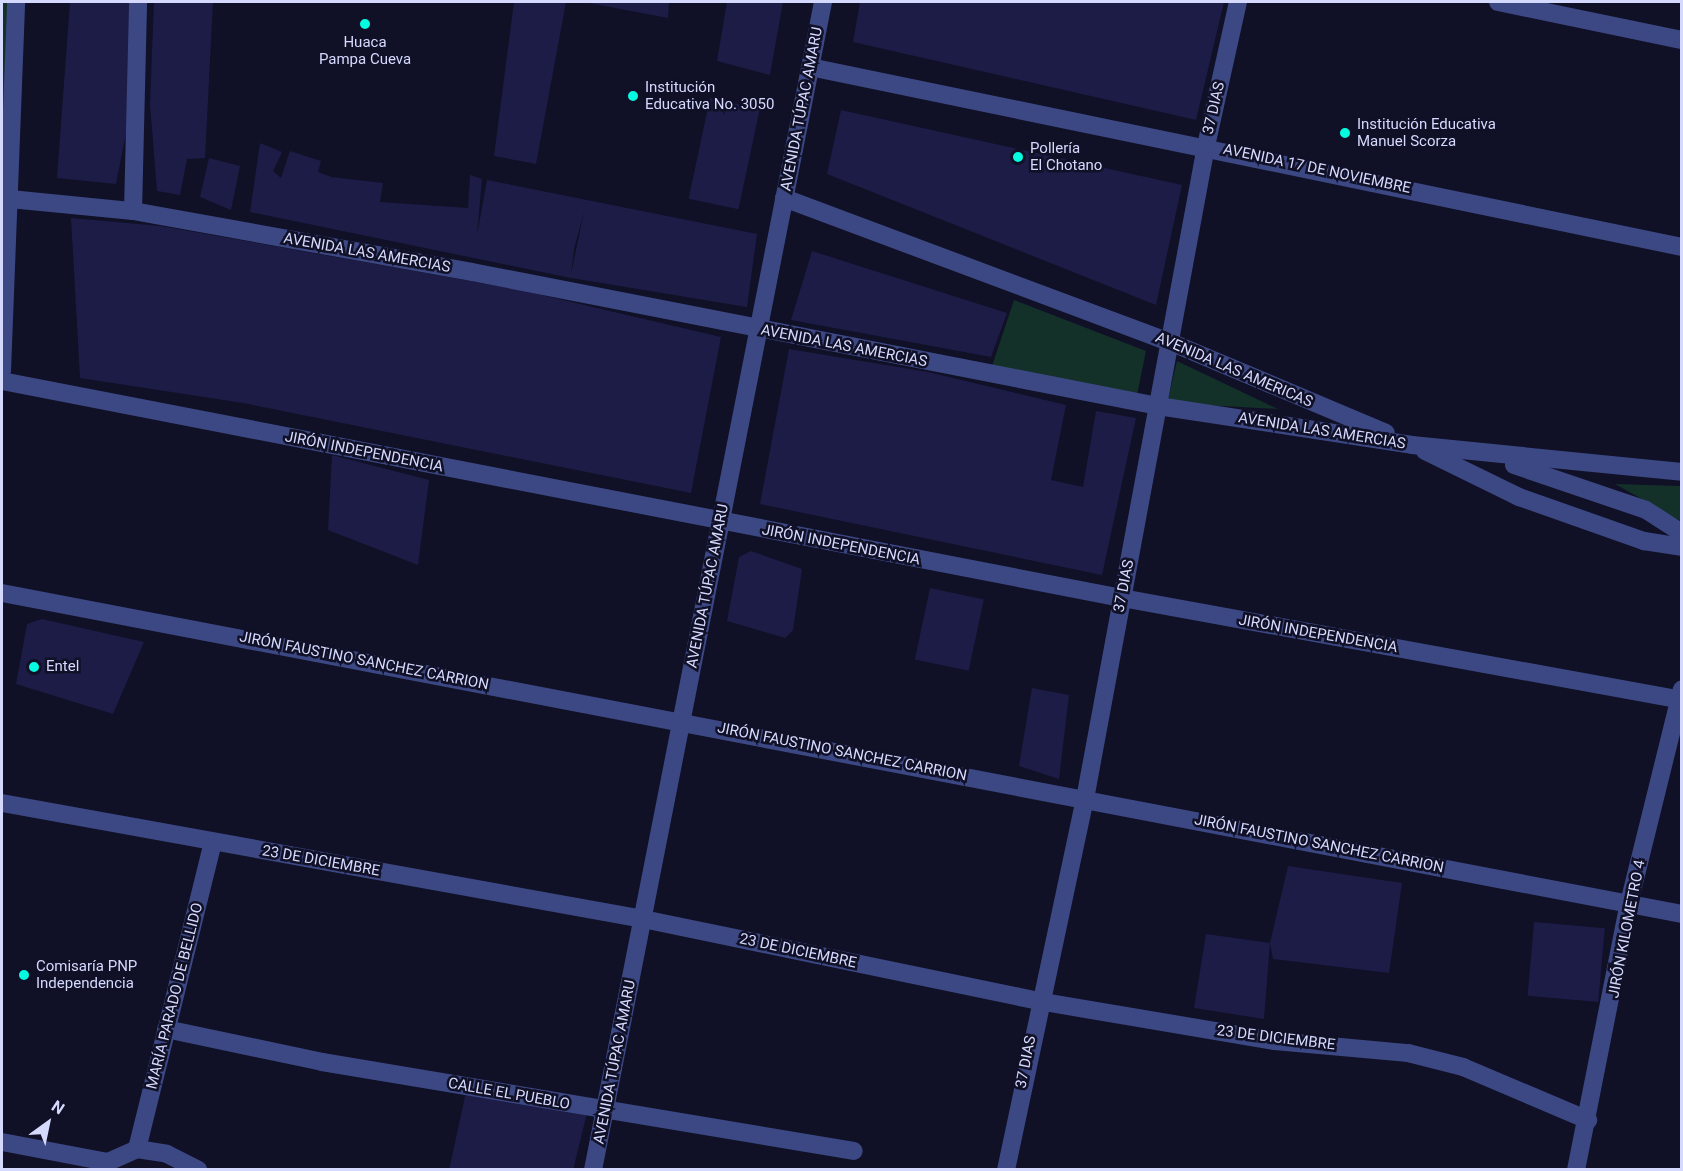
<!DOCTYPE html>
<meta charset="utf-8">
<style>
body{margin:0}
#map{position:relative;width:1683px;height:1171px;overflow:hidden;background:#101026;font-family:Roboto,sans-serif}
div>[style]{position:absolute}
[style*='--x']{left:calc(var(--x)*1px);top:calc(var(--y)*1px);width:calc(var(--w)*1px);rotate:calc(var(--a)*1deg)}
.green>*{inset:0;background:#133029}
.building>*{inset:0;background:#1c1c47;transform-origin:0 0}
.minor>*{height:18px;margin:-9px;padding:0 9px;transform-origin:9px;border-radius:9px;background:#3c4884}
.dots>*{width:16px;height:16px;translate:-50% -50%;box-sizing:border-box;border:3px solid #101026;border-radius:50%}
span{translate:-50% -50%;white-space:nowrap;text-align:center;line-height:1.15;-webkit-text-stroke:5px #101026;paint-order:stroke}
.poi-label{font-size:15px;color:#d5d9fe}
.left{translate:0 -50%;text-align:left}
.street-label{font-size:15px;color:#d5d9fe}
.frame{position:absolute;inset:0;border:3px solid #d5d9fe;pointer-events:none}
.north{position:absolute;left:18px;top:1093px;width:60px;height:60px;-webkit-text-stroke:4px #101026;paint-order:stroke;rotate:33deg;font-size:16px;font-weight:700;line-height:24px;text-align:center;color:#d5d9fe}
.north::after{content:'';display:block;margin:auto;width:21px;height:27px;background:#d5d9fe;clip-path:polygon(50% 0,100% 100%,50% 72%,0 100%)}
</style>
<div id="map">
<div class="green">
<i style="clip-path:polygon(2px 2px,10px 2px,2px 269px)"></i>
<i style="clip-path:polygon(1014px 300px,1146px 351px,1137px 395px,991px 369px)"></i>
<i style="clip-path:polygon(1177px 361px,1278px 409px,1167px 403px)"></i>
<i style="clip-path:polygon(1615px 484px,1681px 486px,1681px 521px)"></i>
</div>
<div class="building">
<i style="clip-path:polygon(70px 2px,135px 2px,126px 133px,116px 184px,57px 178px)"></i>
<i style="clip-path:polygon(154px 2px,213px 2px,205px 158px,187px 159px,180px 195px,157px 191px,150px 104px)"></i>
<i style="clip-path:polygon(514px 2px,566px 2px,536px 164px,494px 156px)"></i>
<i style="clip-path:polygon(584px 2px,669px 2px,668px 18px)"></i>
<i style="clip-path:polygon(727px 2px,783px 2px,770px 75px,717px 61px)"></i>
<i style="clip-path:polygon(860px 2px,1224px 2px,1196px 120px,853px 42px)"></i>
<i style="left:710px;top:98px;width:51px;height:103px;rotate:12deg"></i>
<i style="clip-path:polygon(841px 110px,1182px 185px,1156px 305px,827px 174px)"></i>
<i style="clip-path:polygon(evenodd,260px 143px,282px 152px,273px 171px,281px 178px,290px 151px,321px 161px,318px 172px,331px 177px,383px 183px,380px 202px,468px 208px,470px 175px,482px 179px,477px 235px,487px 180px,757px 234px,747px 307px,571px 278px,250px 212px,260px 143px,584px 212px,571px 274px,574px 249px,584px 212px)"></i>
<i style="clip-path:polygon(209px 158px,240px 166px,231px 210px,200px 197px)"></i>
<i style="clip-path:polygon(71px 218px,161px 226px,516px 289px,721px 337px,691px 493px,243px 403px,80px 378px)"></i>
<i style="clip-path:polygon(812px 251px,1007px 313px,991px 357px,791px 320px)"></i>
<i style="clip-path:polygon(789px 349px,928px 372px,1066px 405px,1051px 480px,1083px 487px,1096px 411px,1136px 418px,1102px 575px,760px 504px)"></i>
<i style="clip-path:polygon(332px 455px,429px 480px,418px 565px,328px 530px)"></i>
<i style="clip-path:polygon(751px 551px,802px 569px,793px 630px,785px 638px,727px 621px,739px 557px)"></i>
<i style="left:930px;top:588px;width:55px;height:73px;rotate:12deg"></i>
<i style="clip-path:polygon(42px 619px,144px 642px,113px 714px,16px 684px,27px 624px)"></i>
<i style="clip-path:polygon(1032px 688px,1069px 695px,1059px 779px,1019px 766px)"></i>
<i style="clip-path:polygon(1288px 866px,1402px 883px,1389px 973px,1273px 959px,1270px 943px,1264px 1019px,1194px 1008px,1206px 934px,1270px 943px)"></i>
<i style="left:1534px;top:922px;width:71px;height:74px;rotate:5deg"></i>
<i style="clip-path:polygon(466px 1092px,587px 1113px,573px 1170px,449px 1170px)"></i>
</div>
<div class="minor">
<i style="--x:1498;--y:2;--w:188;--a:11.7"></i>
<i style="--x:810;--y:67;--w:890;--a:11.66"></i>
<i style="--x:784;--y:198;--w:412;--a:20.5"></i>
<i style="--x:1170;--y:342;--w:234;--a:22.8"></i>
<i style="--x:10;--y:199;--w:124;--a:5.6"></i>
<i style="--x:133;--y:211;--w:344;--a:10.2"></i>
<i style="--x:472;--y:272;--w:699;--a:11.05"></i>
<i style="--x:1158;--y:406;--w:257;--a:8.7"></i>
<i style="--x:1412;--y:445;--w:271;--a:5.7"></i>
<i style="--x:133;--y:211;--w:209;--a:-88.6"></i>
<i style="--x:2;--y:371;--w:369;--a:-87.8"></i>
<i style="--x:2;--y:381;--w:1141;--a:10.97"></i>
<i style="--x:1122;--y:598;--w:569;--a:10.32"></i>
<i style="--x:1425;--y:451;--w:105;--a:26.1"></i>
<i style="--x:1519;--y:497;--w:133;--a:19.4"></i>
<i style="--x:1644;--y:541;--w:38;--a:9"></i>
<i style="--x:1514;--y:465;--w:139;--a:18.8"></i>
<i style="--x:1646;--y:510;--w:43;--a:32.6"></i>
<i style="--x:2;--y:593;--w:1710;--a:10.82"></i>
<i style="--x:2;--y:803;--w:651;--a:10.26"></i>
<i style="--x:643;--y:919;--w:403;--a:11.7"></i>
<i style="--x:1038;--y:1001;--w:240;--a:9.6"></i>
<i style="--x:1275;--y:1041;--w:134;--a:5.2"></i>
<i style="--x:1408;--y:1053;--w:57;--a:14.3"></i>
<i style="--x:1463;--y:1067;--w:136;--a:23"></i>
<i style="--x:166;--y:1029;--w:159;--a:11.9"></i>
<i style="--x:322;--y:1062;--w:539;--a:9.5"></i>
<i style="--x:2;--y:1142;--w:108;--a:10.7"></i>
<i style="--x:108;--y:1162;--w:32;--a:-24"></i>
<i style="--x:137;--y:1149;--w:30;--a:9"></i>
<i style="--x:167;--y:1154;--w:35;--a:27"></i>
<i style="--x:137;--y:1149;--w:316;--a:-76.1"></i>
<i style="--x:593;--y:1170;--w:1190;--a:-78.86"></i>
<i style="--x:1006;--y:1170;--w:379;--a:-78"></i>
<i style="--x:1085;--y:799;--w:664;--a:-79.5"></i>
<i style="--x:1206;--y:146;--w:148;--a:-77.5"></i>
<i style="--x:1576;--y:1170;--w:272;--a:-78.8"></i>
<i style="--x:1629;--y:903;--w:220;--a:-76.1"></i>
</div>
<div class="dots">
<i style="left:365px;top:24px;background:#05fbe0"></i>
<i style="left:633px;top:96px;background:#05fbe0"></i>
<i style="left:1345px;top:133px;background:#05fbe0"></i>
<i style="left:1018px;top:157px;background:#05fbe0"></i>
<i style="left:34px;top:667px;background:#05fbe0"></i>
<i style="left:24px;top:975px;background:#05fbe0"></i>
</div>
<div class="poi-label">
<span style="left:365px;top:51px">Huaca<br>Pampa Cueva</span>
<span class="left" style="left:645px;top:96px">Institución<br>Educativa No. 3050</span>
<span class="left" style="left:1357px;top:133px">Institución Educativa<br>Manuel Scorza</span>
<span class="left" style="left:1030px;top:157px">Pollería<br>El Chotano</span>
<span class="left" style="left:46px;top:667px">Entel</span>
<span class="left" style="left:36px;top:975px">Comisaría PNP<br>Independencia</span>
</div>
<div class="street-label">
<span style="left:1214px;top:108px;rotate:-77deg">37 DIAS</span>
<span style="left:802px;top:109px;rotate:-79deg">AVENIDA TÚPAC AMARU</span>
<span style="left:1317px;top:169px;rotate:12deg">AVENIDA 17 DE NOVIEMBRE</span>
<span style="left:367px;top:253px;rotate:10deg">AVENIDA LAS AMERCIAS</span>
<span style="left:844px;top:346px;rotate:11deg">AVENIDA LAS AMERCIAS</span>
<span style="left:1234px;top:370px;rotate:23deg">AVENIDA LAS AMERICAS</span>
<span style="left:1322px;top:431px;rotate:9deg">AVENIDA LAS AMERCIAS</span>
<span style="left:364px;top:452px;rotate:11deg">JIRÓN INDEPENDENCIA</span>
<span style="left:841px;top:545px;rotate:11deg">JIRÓN INDEPENDENCIA</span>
<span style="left:708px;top:586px;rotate:-79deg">AVENIDA TÚPAC AMARU</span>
<span style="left:1124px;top:586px;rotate:-79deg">37 DIAS</span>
<span style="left:1318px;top:634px;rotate:10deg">JIRÓN INDEPENDENCIA</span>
<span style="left:364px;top:661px;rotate:11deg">JIRÓN FAUSTINO SANCHEZ CARRION</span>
<span style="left:842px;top:752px;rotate:11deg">JIRÓN FAUSTINO SANCHEZ CARRION</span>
<span style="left:1319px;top:844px;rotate:11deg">JIRÓN FAUSTINO SANCHEZ CARRION</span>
<span style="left:321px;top:861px;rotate:10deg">23 DE DICIEMBRE</span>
<span style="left:1627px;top:929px;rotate:-79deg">JIRÓN KILOMETRO 4</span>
<span style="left:798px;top:951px;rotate:12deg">23 DE DICIEMBRE</span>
<span style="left:175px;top:996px;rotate:-76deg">MARÍA PARADO DE BELLIDO</span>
<span style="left:1276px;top:1038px;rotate:7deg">23 DE DICIEMBRE</span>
<span style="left:615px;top:1062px;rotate:-79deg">AVENIDA TÚPAC AMARU</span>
<span style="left:1026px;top:1062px;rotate:-79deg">37 DIAS</span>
<span style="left:509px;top:1094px;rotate:10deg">CALLE EL PUEBLO</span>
</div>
<div class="frame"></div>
<div class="north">N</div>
</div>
